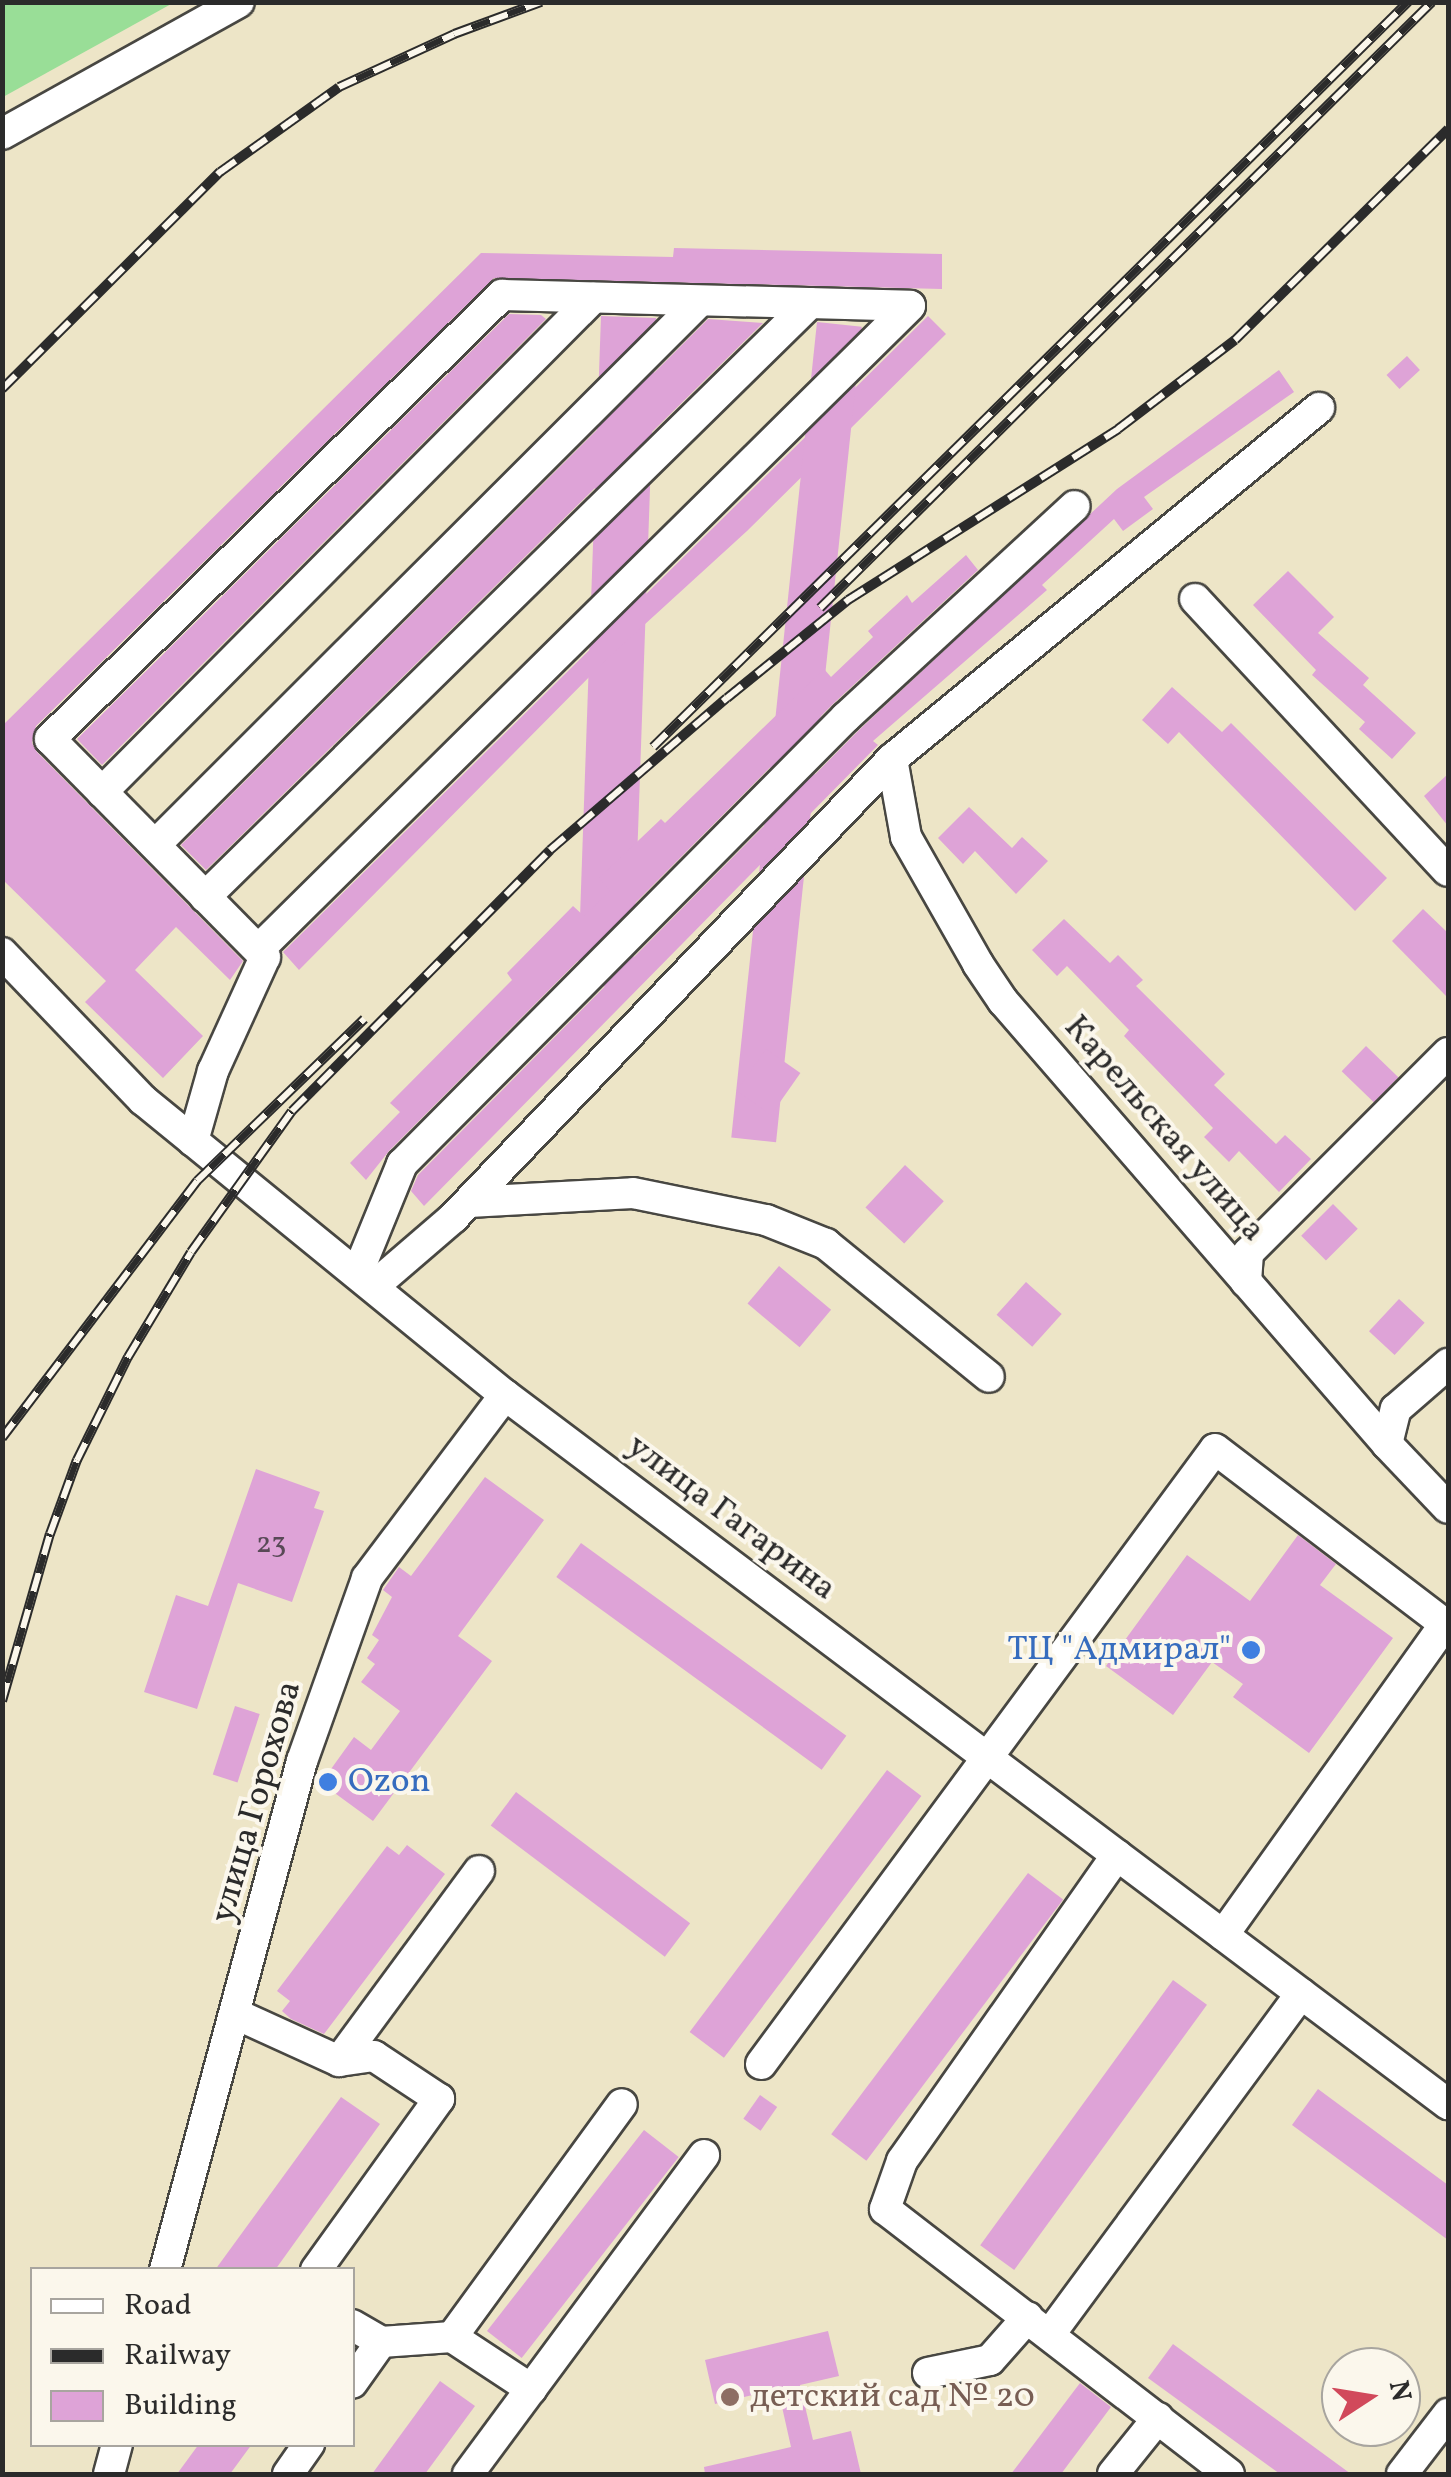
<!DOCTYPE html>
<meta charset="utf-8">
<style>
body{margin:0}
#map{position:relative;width:1451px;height:2477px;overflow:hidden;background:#ede5c7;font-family:Vollkorn,serif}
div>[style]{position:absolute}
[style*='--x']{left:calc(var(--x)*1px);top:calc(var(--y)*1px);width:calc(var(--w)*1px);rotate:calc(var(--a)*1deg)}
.green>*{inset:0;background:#99de97}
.building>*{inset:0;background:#dea3d7;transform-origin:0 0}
.roads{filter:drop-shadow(2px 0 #484742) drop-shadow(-2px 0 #484742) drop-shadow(0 2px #484742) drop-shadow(0 -2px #484742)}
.minor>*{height:30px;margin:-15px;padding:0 15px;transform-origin:15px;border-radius:15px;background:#fff}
.rail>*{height:10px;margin-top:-5px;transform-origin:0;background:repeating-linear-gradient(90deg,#fbf7ec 0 19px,#2b2b2b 0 38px);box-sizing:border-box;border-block:2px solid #2b2b2b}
.dots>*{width:28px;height:28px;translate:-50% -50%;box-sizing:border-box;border:5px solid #fbf7ec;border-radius:50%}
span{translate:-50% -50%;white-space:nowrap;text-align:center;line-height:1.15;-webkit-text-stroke:8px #fbf7ec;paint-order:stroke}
.number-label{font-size:30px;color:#584956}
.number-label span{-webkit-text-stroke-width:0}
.street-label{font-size:35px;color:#2b2b2b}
.shop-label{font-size:35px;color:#366cbe}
.right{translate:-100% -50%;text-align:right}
.left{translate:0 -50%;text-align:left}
.education-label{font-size:35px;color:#785e54}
.frame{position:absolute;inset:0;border:5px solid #2b2b2b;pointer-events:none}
.legend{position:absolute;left:30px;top:2267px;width:325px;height:180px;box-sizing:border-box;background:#fbf7ec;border:2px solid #a8a59f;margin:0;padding:12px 18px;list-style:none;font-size:30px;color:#2b2b2b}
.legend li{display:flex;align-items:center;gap:20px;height:50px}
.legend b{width:50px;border:2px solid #a8a59f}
.north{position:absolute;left:1321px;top:2347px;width:100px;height:100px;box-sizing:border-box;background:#fbf7ec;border:2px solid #a8a59f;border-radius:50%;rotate:78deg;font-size:28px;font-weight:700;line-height:40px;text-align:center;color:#2b2b2b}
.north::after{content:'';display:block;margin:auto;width:35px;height:45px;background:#d1495b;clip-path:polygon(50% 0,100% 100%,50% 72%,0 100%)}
</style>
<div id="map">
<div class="green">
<i style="clip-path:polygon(3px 2px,173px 2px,173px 3px,3px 97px)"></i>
</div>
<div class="building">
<i style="clip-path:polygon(674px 248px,942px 254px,942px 289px,494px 278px,36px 726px,32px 743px,37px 752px,243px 961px,230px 980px,176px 927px,135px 970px,203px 1036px,163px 1078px,85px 1002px,106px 981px,2px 879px,2px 726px,481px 253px,673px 257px)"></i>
<i style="clip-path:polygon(509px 314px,541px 315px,546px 319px,102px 765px,77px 739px)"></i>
<i style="left:601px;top:316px;width:55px;height:670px;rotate:2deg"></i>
<i style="clip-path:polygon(928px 316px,946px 334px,747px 531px,609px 657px,299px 970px,283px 952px)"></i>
<i style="clip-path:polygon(708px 319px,763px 323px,206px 870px,181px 845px)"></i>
<i style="left:817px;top:322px;width:45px;height:820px;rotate:6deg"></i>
<i style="left:1407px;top:356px;width:19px;height:28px;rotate:47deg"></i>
<i style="clip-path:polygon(1279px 370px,1294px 392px,1144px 497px,1153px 509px,1123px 531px,1114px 519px,1042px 585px,1047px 590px,873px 741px,878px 745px,424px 1206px,411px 1191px,418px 1175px,859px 730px,1117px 489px)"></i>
<i style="clip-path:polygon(966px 555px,978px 570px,833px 704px,389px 1151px,366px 1180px,350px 1163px,400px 1112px,390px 1103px,512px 980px,507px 973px,573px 906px,584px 916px,610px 891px,599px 878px,661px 819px,665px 823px,824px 669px,831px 677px,873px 637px,868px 631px,907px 595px,912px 603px)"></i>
<i style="clip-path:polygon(1288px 571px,1334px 617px,1318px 633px,1369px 678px,1363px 685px,1416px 733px,1392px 759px,1359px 729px,1365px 722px,1312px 675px,1316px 670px,1253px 605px)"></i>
<i style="clip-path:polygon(1172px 687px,1222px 732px,1231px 723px,1387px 878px,1355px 911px,1179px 732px,1168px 744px,1142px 720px)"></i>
<i style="clip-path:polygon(1448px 774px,1448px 826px,1424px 796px)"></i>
<i style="clip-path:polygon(969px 807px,1012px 848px,1022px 837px,1048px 861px,1016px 894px,975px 851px,963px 864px,938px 838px)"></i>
<i style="clip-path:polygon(1423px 909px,1448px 933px,1448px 998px,1392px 941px)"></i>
<i style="clip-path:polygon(1064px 919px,1110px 963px,1118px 955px,1143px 980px,1136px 986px,1225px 1074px,1214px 1085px,1276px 1144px,1285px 1135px,1311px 1159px,1279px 1192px,1239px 1151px,1229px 1162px,1204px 1137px,1213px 1128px,1124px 1036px,1129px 1030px,1067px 966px,1057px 976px,1032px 950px)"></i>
<i style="left:1366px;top:1046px;width:45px;height:35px;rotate:44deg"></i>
<i style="left:766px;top:1049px;width:42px;height:51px;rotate:35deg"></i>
<i style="left:905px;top:1165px;width:53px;height:58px;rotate:43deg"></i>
<i style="left:1333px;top:1204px;width:35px;height:45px;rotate:45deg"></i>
<i style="left:779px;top:1266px;width:68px;height:49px;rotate:40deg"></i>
<i style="left:1026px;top:1282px;width:48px;height:44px;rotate:42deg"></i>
<i style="left:1399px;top:1299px;width:35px;height:44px;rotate:43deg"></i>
<i style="clip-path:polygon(256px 1469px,320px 1492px,314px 1508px,324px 1511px,292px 1602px,238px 1583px,197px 1709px,144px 1692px,176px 1595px,208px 1606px)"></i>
<i style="clip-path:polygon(485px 1477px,544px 1520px,458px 1636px,492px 1661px,373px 1821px,321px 1783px,354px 1737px,371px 1750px,400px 1711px,361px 1682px,375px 1664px,367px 1658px,379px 1640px,372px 1635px,392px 1597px,383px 1590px,399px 1567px,411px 1576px)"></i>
<i style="clip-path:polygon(1298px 1535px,1336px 1564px,1320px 1585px,1393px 1638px,1309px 1753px,1233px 1697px,1243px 1684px,1212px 1662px,1173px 1715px,1106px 1666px,1187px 1555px,1250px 1601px)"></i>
<i style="left:581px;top:1543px;width:328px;height:42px;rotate:36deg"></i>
<i style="left:235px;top:1706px;width:26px;height:72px;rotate:18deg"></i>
<i style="left:887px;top:1770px;width:43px;height:328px;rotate:37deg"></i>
<i style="left:516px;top:1792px;width:218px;height:42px;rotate:37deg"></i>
<i style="clip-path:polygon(407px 1845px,445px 1874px,324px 2034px,291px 2019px,282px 2011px,290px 2001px,277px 1991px,387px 1846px,399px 1855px)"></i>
<i style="left:1028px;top:1873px;width:44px;height:327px;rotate:37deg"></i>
<i style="left:1173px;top:1980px;width:42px;height:328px;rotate:36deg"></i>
<i style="clip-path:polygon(1318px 2089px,1448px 2185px,1448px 2240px,1292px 2125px)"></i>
<i style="left:760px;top:2095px;width:21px;height:29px;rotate:35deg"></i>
<i style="clip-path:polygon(341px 2097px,380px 2124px,275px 2270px,215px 2270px)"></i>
<i style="left:644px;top:2130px;width:44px;height:255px;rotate:38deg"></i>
<i style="clip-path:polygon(828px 2331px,839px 2376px,800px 2385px,813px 2440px,851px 2431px,861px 2474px,705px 2474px,704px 2467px,791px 2447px,778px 2389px,715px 2404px,705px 2360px)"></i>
<i style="clip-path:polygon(1173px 2344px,1351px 2474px,1280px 2474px,1148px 2378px)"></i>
<i style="clip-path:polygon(440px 2381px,475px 2406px,425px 2474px,372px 2474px)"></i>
<i style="clip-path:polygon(1080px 2383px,1111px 2407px,1061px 2474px,1011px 2474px)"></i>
<i style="clip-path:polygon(199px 2444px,252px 2444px,230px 2474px,177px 2474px)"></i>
</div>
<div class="roads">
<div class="minor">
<i style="--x:2;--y:134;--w:271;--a:-29.1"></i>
<i style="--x:1195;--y:599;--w:371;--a:47.1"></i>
<i style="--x:892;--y:759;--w:79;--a:79.8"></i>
<i style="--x:906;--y:837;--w:146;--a:60.4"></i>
<i style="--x:978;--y:964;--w:45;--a:56"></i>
<i style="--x:1003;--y:1001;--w:586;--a:49.08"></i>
<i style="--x:1387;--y:1444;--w:88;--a:46.4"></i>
<i style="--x:102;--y:792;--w:697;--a:-45.17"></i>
<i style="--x:155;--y:845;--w:770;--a:-44.95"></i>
<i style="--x:205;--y:897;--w:848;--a:-44.47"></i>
<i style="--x:2;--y:953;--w:204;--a:46.2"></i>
<i style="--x:143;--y:1100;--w:467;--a:39.2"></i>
<i style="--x:505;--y:1395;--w:1180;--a:36.94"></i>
<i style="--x:193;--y:1141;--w:73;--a:-74.1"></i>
<i style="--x:213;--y:1071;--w:125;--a:-65.5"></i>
<i style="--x:265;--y:957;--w:306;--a:-134.6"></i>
<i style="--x:50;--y:739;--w:634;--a:-44.49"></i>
<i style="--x:502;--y:295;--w:408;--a:1.5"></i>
<i style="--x:910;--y:306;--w:916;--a:135.35"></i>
<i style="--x:469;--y:1202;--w:164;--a:-3.1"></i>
<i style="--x:633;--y:1193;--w:136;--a:11.5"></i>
<i style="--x:766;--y:1220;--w:65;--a:21.8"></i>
<i style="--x:826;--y:1244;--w:210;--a:39.2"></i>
<i style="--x:358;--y:1272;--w:117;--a:-67.8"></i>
<i style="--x:402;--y:1164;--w:630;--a:-45.19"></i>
<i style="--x:846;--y:717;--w:311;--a:-42.7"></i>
<i style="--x:1246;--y:1282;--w:29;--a:-86"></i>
<i style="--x:1248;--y:1253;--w:283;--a:-45"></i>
<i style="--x:375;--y:1285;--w:103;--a:-40.7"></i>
<i style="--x:453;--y:1218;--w:635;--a:-46.28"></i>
<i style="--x:892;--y:759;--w:553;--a:-39.42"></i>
<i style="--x:1387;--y:1444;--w:36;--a:-76"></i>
<i style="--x:1396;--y:1409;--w:69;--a:-40.9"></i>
<i style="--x:1117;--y:1855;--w:374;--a:125.1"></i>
<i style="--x:902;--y:2161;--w:51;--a:109.5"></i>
<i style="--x:885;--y:2209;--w:434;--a:37.6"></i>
<i style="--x:236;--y:2014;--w:113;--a:24.5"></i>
<i style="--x:339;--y:2061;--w:236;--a:-53.6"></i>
<i style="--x:761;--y:2064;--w:764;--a:-53.56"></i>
<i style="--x:1215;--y:1449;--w:289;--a:37.3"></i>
<i style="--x:1445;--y:1624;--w:382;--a:125.5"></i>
<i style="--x:165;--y:2270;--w:527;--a:-74.94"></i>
<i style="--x:302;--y:1761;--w:194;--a:-70.4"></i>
<i style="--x:367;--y:1578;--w:229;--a:-53"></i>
<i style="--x:316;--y:2270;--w:211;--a:-54.3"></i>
<i style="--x:439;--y:2099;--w:78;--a:-146.5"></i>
<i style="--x:374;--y:2056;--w:35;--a:172"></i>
<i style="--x:352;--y:2325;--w:34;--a:30"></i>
<i style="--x:381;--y:2342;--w:50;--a:125.3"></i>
<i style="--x:1050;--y:2334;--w:423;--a:-53.6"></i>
<i style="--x:452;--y:2337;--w:95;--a:33.4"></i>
<i style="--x:531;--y:2389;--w:291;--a:-53.5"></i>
<i style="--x:381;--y:2342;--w:71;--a:-4"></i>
<i style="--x:452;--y:2337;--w:288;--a:-53.9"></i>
<i style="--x:928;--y:2373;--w:63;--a:-11.8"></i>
<i style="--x:990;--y:2360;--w:57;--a:-48.5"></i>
<i style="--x:109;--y:2474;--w:31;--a:-75"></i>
<i style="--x:288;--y:2474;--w:37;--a:-55"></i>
<i style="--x:468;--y:2474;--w:106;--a:-53.5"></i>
<i style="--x:1113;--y:2474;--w:72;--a:-51.2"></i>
<i style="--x:1402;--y:2474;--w:76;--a:-52.5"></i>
</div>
</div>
<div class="rail">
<i style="--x:2;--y:389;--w:308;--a:-44.9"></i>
<i style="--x:220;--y:172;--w:146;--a:-35.5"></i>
<i style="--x:339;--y:87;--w:127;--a:-24.7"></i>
<i style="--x:454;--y:34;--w:93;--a:-20.2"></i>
<i style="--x:820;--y:608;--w:861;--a:-44.72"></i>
<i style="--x:653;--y:747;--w:1061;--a:-44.62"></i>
<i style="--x:2;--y:1438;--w:323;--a:-52.8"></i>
<i style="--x:197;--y:1181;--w:233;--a:-44.1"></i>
<i style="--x:2;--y:1701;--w:174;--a:-74"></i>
<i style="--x:50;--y:1534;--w:79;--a:-70"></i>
<i style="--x:77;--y:1460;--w:115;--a:-63.7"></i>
<i style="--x:128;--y:1357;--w:122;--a:-59"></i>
<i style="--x:191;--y:1252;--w:173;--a:-54.4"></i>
<i style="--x:292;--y:1111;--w:367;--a:-45.3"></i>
<i style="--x:550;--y:850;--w:233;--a:-40.7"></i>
<i style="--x:727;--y:698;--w:156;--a:-39"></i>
<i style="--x:848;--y:600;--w:320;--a:-32.3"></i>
<i style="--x:1118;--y:429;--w:147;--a:-37.3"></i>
<i style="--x:1235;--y:340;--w:300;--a:-44.7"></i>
</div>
<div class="dots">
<i style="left:1251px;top:1650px;background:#3f7fe0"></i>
<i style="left:328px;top:1782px;background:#3f7fe0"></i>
<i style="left:730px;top:2397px;background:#8d6e63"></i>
</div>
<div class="number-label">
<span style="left:271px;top:1544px">23</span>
</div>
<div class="street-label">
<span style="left:1164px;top:1129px;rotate:49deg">Карельская улица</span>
<span style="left:731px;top:1518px;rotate:37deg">улица Гагарина</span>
<span style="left:257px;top:1802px;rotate:-74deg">улица Горохова</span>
</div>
<div class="shop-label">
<span class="right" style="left:1231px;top:1650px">ТЦ "Адмирал"</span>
<span class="left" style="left:348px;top:1782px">Ozon</span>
</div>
<div class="education-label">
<span class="left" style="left:750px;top:2397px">детский сад № 20</span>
</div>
<div class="frame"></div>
<ul class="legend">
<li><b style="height:12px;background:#fff"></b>Road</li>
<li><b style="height:12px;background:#2b2b2b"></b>Railway</li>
<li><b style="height:28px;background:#dea3d7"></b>Building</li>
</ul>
<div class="north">N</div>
</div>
